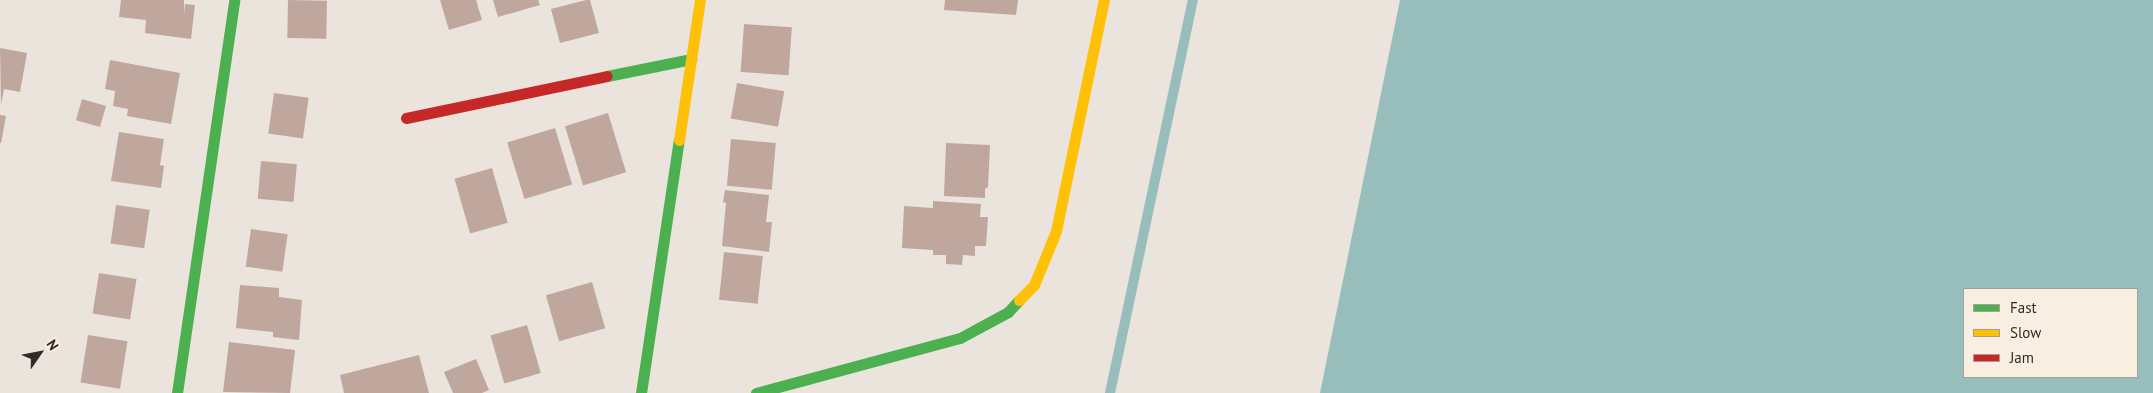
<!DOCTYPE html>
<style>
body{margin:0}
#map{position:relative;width:2153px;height:393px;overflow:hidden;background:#ebe4dc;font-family:"PT Sans",sans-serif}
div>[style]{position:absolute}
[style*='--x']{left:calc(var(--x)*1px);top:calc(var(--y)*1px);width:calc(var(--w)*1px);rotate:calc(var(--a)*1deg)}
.water>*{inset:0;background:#98bebc}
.stream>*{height:10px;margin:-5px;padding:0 5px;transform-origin:5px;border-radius:5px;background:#98bebc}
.building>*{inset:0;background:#c0a79d;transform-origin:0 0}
.fast>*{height:11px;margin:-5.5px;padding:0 5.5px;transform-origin:5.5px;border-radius:5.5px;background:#4caf50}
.slow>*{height:11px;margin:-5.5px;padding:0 5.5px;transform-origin:5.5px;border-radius:5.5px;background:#ffc107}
.jam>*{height:11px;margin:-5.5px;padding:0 5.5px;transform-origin:5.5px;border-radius:5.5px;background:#c62828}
span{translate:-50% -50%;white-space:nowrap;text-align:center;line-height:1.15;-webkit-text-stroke:4px #f9eee2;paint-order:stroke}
.legend{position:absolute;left:1963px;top:288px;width:175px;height:90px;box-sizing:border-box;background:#f9eee2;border:1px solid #aa9f96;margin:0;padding:6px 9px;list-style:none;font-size:15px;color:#342925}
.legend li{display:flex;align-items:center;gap:10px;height:25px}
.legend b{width:25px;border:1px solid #aa9f96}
.north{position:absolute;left:15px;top:328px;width:50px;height:50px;-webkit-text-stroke:4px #f9eee2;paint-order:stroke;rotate:57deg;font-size:14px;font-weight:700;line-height:20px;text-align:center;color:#342925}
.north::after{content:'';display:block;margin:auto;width:18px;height:22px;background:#342925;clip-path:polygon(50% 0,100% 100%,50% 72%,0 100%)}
</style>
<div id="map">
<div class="water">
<i style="clip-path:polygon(evenodd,1400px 0,2153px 0,2153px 393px,1320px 393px,1400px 0,1964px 289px,2137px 289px,2137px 377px,1964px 377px,1964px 289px)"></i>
</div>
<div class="stream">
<i style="--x:1110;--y:393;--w:402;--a:-78.1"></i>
</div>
<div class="building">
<i style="clip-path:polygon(121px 0,184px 0,184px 14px,185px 4px,195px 5px,191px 39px,145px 33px,146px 20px,119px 17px)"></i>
<i style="left:288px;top:0;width:39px;height:38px;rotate:1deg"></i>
<i style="clip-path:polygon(440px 0,476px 0,482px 20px,449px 30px)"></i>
<i style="clip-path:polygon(493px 0,538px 0,540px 5px,498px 17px)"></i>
<i style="clip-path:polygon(586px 0,590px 0,599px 33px,560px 43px,551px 9px)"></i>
<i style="clip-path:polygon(945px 0,1018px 0,1016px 15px,944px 10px)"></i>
<i style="left:744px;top:24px;width:48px;height:48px;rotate:4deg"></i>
<i style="clip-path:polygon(0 48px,27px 53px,20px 92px,4px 89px,1px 105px)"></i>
<i style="clip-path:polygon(110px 60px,180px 73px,171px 124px,127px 116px,128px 109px,113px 106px,115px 91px,105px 89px)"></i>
<i style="left:737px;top:83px;width:48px;height:36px;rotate:10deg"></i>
<i style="left:274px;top:93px;width:35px;height:41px;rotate:8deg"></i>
<i style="left:82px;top:99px;width:25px;height:22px;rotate:16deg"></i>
<i style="left:608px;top:113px;width:62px;height:45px;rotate:73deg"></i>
<i style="clip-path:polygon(0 115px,6px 116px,1px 143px,0 143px)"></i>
<i style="left:555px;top:128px;width:59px;height:50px;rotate:73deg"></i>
<i style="clip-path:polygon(119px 132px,164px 139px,160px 165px,164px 166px,161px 188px,111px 181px)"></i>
<i style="left:731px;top:139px;width:45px;height:47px;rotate:5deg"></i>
<i style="clip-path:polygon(946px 143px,990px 145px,988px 187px,985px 189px,985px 198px,944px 196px)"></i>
<i style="left:261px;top:161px;width:36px;height:38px;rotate:5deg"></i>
<i style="left:492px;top:168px;width:57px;height:39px;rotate:74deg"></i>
<i style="clip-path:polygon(725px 190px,769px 195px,766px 222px,772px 222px,769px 252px,722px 246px,726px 203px,723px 202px)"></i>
<i style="clip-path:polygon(933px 201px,981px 204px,980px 217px,988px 217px,986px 246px,975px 246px,975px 256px,963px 255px,962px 265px,946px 264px,946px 255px,933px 255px,933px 250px,902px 248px,904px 206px,933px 208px)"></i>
<i style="left:116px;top:205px;width:34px;height:39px;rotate:8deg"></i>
<i style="left:251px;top:229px;width:37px;height:38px;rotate:8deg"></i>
<i style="left:724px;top:252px;width:39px;height:48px;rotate:6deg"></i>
<i style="left:99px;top:273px;width:38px;height:41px;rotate:9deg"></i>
<i style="left:592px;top:282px;width:48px;height:48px;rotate:74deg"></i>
<i style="clip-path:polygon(240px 285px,279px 288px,279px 297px,302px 300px,299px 340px,273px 337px,273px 332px,236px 328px)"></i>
<i style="left:527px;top:325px;width:50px;height:38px;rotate:74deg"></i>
<i style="left:88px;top:335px;width:40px;height:48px;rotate:9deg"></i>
<i style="clip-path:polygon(229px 342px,295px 350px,290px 393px,223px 392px)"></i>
<i style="clip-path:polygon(419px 355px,429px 393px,344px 393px,340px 375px)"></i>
<i style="clip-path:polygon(476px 359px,489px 390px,482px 393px,453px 393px,444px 372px)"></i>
</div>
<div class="fast">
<i style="--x:607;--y:76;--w:86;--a:-11.4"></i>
<i style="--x:177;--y:393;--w:397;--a:-81.7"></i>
<i style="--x:641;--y:393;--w:256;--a:-81.5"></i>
<i style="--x:756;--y:393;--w:211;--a:-15.1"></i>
<i style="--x:960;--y:338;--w:55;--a:-28.4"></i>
<i style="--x:1008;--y:312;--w:16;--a:-47"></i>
</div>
<div class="slow">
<i style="--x:679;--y:140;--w:142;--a:-81.5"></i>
<i style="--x:1019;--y:300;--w:21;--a:-45"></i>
<i style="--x:1034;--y:285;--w:58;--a:-67.8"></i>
<i style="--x:1056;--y:231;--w:236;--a:-78.3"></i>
</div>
<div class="jam">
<i style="--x:406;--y:118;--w:205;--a:-11.8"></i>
</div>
<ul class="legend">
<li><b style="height:6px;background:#4caf50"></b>Fast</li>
<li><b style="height:6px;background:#ffc107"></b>Slow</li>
<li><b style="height:6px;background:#c62828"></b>Jam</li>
</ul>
<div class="north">N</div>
</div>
